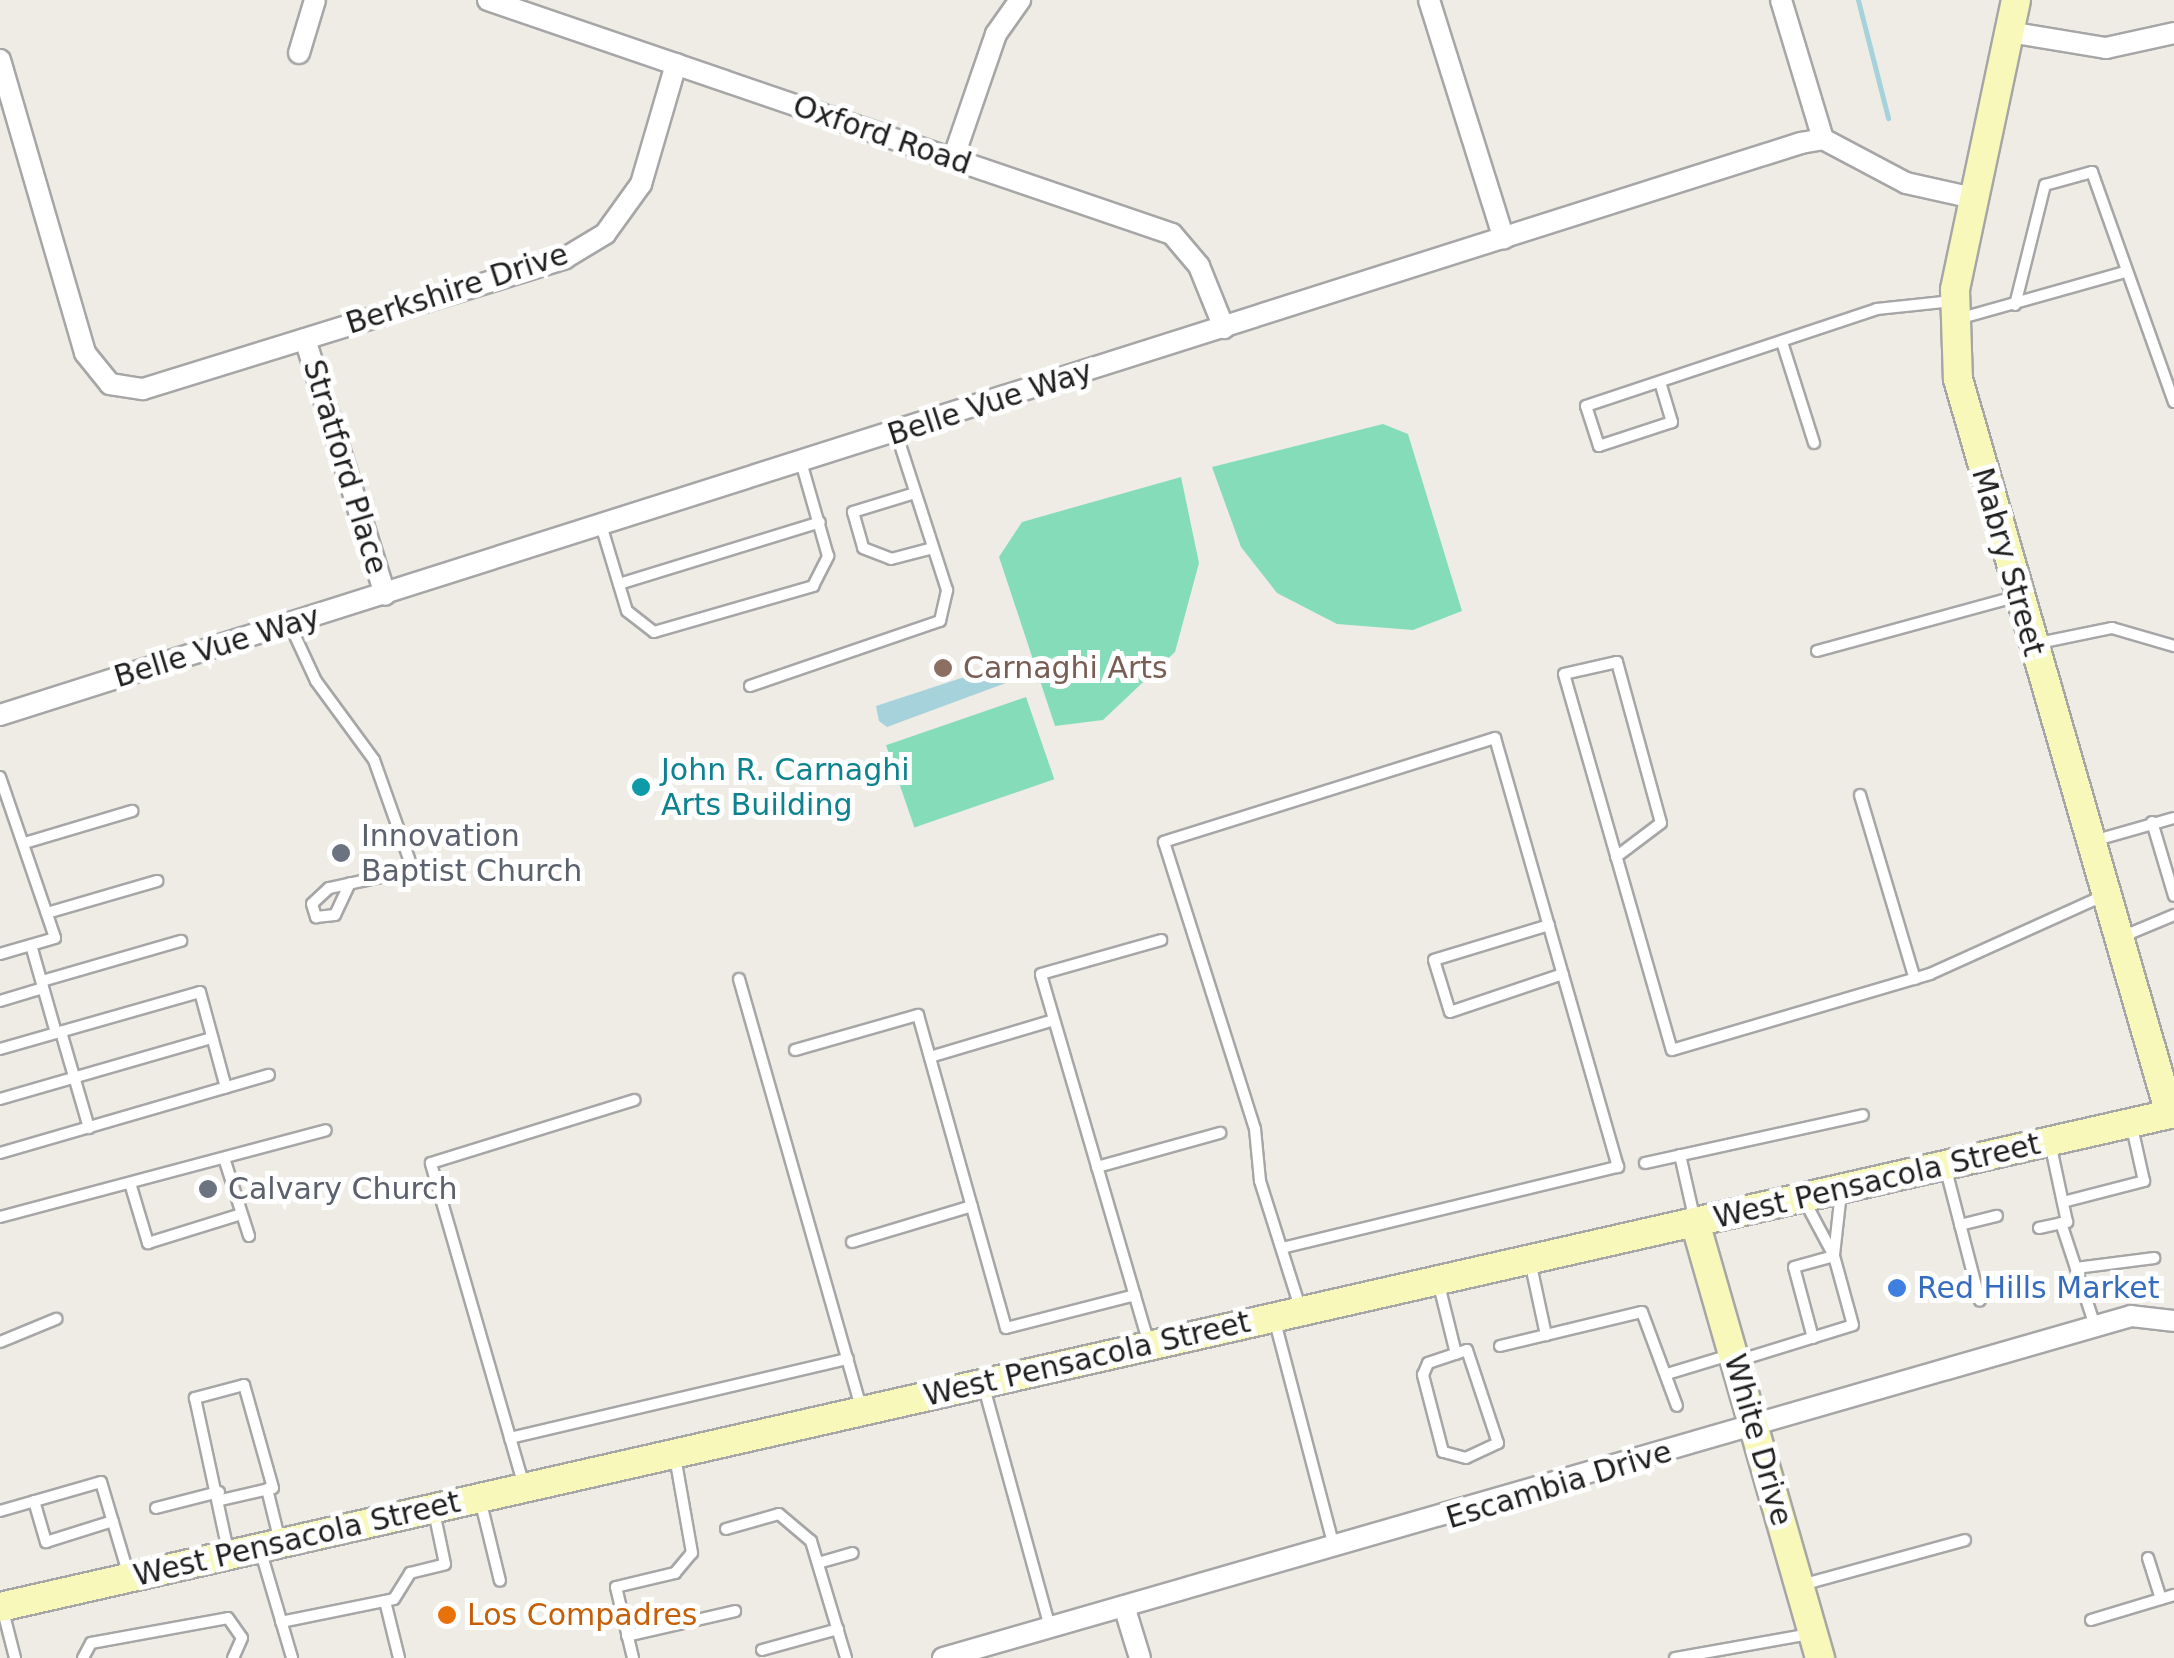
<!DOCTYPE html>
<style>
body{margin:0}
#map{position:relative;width:2174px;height:1658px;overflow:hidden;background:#efece5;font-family:"DejaVu Sans",sans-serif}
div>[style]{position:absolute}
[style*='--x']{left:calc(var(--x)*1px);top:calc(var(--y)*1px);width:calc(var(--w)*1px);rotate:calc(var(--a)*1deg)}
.pitch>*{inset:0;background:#84ddb8;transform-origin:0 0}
.water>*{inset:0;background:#a6d2dc}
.stream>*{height:5px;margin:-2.5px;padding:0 2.5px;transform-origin:2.5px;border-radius:2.5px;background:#a6d2dc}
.roads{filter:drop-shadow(2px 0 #a6a6a6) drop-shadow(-2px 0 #a6a6a6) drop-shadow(0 2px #a6a6a6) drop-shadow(0 -2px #a6a6a6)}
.lane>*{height:10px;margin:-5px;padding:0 5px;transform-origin:5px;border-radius:5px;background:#fff}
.street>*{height:20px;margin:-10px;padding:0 10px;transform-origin:10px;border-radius:10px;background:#fff}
.secondary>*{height:28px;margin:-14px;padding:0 14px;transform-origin:14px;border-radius:14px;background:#f7f8ba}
.dots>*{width:28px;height:28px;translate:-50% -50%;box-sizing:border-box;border:5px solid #fff;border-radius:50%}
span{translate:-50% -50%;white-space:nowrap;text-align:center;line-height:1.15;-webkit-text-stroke:10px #fff;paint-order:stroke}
.street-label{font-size:30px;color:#1f1f1f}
.education-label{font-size:30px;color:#785e54}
.left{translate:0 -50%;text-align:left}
.culture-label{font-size:30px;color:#0d838f}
.worship-label{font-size:30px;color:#5b616d}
.shop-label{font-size:30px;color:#366cbe}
.food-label{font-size:30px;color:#c56008}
</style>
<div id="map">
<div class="pitch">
<i style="clip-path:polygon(1383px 424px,1408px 434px,1462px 611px,1413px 630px,1337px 624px,1277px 593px,1241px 547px,1212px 467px)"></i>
<i style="clip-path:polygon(1181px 477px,1199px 563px,1175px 652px,1103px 720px,1055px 726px,999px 557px,1022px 522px)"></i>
<i style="left:1026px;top:697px;width:87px;height:148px;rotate:71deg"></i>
</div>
<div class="water">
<i style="clip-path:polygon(1004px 664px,1025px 676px,887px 727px,879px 721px,876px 706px)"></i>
</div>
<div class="stream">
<i style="--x:1858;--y:0;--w:122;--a:75.7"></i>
</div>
<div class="roads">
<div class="lane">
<i style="--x:2015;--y:305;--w:124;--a:-76"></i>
<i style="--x:2045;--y:185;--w:49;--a:-15.5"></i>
<i style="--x:2092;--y:172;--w:244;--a:70.4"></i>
<i style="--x:1958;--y:319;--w:173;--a:-15.7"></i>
<i style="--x:1782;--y:342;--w:106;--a:72.4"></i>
<i style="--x:1660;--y:382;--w:42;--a:73.3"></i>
<i style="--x:1672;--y:422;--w:77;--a:161.8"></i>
<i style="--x:1599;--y:446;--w:42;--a:-108"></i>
<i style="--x:1586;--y:406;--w:307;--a:-18.4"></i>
<i style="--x:1877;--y:309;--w:76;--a:-6"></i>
<i style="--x:915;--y:493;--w:65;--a:163"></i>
<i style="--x:853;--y:512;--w:37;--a:74"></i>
<i style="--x:863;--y:548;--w:30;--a:21"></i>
<i style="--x:891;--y:559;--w:43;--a:-14.7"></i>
<i style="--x:601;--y:525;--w:90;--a:73.2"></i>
<i style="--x:627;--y:611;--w:34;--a:38"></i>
<i style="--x:654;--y:632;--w:166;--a:-16.1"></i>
<i style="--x:813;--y:586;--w:34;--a:-63"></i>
<i style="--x:828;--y:556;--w:98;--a:-106"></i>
<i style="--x:619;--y:584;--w:210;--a:-17.1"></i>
<i style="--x:290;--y:625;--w:62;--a:65.1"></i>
<i style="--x:316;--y:681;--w:98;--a:53.7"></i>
<i style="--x:374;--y:760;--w:117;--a:70.5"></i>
<i style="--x:413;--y:870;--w:86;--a:167.9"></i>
<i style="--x:329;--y:888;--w:23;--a:137"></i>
<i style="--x:312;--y:904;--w:14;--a:73"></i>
<i style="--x:316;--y:917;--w:19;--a:-6"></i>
<i style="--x:335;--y:915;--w:35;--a:-65"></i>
<i style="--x:2034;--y:644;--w:80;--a:-11.6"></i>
<i style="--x:2112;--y:628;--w:65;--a:16.2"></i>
<i style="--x:1817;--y:651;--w:208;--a:-15.3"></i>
<i style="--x:750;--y:686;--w:201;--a:-18.9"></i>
<i style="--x:940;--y:621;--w:32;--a:-77"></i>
<i style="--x:947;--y:590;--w:166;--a:-107.9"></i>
<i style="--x:0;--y:777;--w:170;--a:71.1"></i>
<i style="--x:55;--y:938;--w:57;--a:163.8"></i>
<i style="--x:1860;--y:795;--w:192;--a:73.4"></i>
<i style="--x:2152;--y:822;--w:77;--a:73.4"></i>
<i style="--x:2093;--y:841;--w:84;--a:-15.9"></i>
<i style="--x:28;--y:842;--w:109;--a:-16.6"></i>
<i style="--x:1616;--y:857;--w:56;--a:-37.1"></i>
<i style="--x:1661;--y:823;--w:167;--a:-105.3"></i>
<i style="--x:1617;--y:662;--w:54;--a:167.2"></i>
<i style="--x:1564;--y:674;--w:391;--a:74"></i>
<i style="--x:1672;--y:1050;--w:269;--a:-16.4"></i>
<i style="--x:1930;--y:974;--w:192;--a:-24.3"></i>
<i style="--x:47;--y:913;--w:115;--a:-16.2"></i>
<i style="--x:1549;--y:925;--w:120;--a:163.1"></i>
<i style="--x:1434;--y:960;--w:54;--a:72.9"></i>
<i style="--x:1450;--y:1012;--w:119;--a:-18.6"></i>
<i style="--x:2119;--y:938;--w:60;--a:-22.7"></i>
<i style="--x:31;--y:945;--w:91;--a:74.1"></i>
<i style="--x:739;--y:979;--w:448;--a:74.1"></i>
<i style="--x:42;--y:981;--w:145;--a:-16.1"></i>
<i style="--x:0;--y:1001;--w:45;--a:-16.8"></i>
<i style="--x:61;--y:1032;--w:100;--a:73.7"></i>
<i style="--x:0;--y:1049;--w:208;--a:-15.9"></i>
<i style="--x:200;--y:992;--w:99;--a:74.8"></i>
<i style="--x:795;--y:1050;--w:128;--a:-15.9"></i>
<i style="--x:918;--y:1015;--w:325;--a:74.3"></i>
<i style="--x:1006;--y:1328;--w:133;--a:-14.3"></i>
<i style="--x:930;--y:1057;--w:129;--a:-16.6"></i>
<i style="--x:0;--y:1099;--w:221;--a:-16.1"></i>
<i style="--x:0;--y:1153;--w:280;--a:-16.2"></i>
<i style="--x:1680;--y:1155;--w:68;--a:77.2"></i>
<i style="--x:224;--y:1158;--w:82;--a:72.2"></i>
<i style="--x:1645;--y:1163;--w:223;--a:-12.4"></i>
<i style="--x:1945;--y:1166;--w:139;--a:75.5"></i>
<i style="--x:1097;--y:1167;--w:128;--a:-15.5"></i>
<i style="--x:130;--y:1183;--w:63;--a:73.3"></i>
<i style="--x:148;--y:1243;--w:97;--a:-17.3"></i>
<i style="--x:2063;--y:1202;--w:84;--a:-14.5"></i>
<i style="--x:2144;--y:1181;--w:59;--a:-102.6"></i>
<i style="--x:0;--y:1217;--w:337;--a:-14.9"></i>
<i style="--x:2061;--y:1223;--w:108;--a:71.7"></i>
<i style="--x:1960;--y:1225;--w:38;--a:-14"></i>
<i style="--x:2039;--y:1228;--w:29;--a:-12"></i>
<i style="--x:2067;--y:1222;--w:81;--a:-102.1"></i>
<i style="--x:852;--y:1242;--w:125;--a:-16.7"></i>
<i style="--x:1282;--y:1248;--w:346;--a:-13.6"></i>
<i style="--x:1618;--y:1167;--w:446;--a:-106"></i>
<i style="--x:1495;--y:738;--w:347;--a:162.6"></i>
<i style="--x:1164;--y:842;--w:301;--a:72.4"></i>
<i style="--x:1255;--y:1129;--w:52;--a:84.5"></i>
<i style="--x:1260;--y:1181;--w:135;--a:72.4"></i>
<i style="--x:1834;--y:1255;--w:62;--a:-83.6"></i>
<i style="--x:1530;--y:1261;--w:76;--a:77.8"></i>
<i style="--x:2076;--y:1268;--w:79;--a:-7.3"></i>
<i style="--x:1438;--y:1281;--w:75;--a:76.1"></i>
<i style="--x:1274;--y:1318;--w:236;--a:75.3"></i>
<i style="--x:1813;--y:1338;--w:73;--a:-105"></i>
<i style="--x:1794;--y:1267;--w:41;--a:-15.4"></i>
<i style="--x:0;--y:1342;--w:61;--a:-22.3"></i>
<i style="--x:1149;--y:1344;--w:385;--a:-106.3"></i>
<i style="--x:1041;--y:974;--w:125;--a:-15.8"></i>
<i style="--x:1500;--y:1346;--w:146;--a:-13.5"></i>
<i style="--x:1642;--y:1312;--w:100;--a:69.6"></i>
<i style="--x:1467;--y:1350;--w:98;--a:71.6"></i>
<i style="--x:1498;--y:1443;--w:35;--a:155"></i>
<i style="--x:1466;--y:1458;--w:24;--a:-165"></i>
<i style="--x:1443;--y:1452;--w:80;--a:-104.6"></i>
<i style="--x:1423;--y:1375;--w:13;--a:-67"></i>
<i style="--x:1428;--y:1363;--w:41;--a:-18.4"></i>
<i style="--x:1737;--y:1361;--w:121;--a:-17.2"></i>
<i style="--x:1853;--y:1325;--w:72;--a:-105.4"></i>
<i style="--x:1834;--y:1256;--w:66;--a:-118.1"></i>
<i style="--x:1667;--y:1374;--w:69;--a:-16.9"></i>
<i style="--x:983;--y:1384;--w:253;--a:74.6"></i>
<i style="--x:510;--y:1438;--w:347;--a:-13.2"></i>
<i style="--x:524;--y:1486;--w:336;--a:-106.1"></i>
<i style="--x:431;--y:1163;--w:213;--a:-17.2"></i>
<i style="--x:267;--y:1489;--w:55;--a:76.2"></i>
<i style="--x:480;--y:1499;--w:84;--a:76.3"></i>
<i style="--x:221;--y:1500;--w:53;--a:-13"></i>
<i style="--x:273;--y:1488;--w:107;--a:-105.7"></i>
<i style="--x:244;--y:1385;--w:51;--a:165.1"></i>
<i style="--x:195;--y:1398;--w:157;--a:77.8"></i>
<i style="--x:34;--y:1501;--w:43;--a:73.7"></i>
<i style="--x:46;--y:1542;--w:70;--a:-17.4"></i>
<i style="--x:156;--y:1508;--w:65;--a:-14.3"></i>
<i style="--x:0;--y:1511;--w:105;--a:-16"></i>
<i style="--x:101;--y:1482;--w:98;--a:73.4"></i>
<i style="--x:726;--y:1529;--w:55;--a:-15.8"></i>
<i style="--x:779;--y:1514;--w:42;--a:40.2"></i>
<i style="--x:811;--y:1541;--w:122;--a:73.3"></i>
<i style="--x:260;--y:1549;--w:114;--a:73.6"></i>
<i style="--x:2148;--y:1558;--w:43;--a:72.4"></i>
<i style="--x:818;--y:1563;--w:36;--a:-16"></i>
<i style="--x:1801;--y:1585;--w:170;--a:-15.3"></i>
<i style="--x:385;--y:1601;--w:59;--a:76.2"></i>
<i style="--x:2;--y:1607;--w:53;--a:75.7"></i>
<i style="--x:2091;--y:1620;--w:87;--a:-16.8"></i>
<i style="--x:281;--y:1622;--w:115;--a:-11.5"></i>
<i style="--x:394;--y:1599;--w:31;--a:-58"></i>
<i style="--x:410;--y:1573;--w:36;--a:-14"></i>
<i style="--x:445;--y:1564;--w:53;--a:-101.9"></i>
<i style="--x:627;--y:1636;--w:111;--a:-13"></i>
<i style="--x:762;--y:1650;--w:79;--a:-15.4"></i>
<i style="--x:83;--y:1658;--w:17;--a:-62"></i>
<i style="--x:91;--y:1643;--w:139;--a:-10.3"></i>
<i style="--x:228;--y:1618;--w:24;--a:55"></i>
<i style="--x:242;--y:1638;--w:22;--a:114"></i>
<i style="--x:633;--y:1658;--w:73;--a:-103.5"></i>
<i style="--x:616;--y:1587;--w:61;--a:-13.3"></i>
<i style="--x:675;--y:1573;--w:26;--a:-50"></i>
<i style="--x:692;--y:1553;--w:97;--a:-100"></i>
<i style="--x:1675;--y:1658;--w:137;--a:-10.1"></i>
</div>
<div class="street">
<i style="--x:488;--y:0;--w:723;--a:18.89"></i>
<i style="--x:1172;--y:234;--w:42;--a:49.8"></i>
<i style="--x:1199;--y:266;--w:67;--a:68"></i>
<i style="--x:1429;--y:0;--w:250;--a:72.6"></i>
<i style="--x:1781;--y:0;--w:145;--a:73.2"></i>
<i style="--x:2009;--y:32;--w:98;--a:9.4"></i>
<i style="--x:2106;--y:48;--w:70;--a:-12.4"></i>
<i style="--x:299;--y:53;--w:55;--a:-73.2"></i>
<i style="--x:0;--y:60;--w:305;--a:73.8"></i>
<i style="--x:85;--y:353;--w:40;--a:51"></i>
<i style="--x:110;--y:384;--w:33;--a:9"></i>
<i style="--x:143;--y:389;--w:442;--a:-17.2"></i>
<i style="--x:565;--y:258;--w:47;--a:-31"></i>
<i style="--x:605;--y:234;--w:62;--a:-54.2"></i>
<i style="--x:641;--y:184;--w:125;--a:-73.7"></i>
<i style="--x:953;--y:159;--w:132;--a:-71"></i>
<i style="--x:996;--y:34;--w:42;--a:-54.8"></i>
<i style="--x:305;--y:339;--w:268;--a:72.6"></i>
<i style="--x:0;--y:715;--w:1890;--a:-17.62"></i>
<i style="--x:1801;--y:143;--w:22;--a:-10"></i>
<i style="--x:1823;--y:139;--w:94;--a:27.9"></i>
<i style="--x:1906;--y:183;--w:69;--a:12.6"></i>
<i style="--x:1124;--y:1606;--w:54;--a:72.9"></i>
<i style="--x:943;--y:1658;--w:1236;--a:-16.06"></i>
<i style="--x:2131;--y:1316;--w:43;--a:6.6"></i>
</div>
<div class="secondary">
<i style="--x:2016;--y:0;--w:296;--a:101.9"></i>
<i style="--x:1955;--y:290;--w:89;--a:88.1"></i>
<i style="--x:1958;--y:379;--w:765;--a:73.91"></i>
<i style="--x:1695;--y:1222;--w:454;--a:74"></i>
<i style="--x:0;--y:1607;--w:2229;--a:-12.8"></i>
</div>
</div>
<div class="dots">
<i style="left:943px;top:668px;background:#8d6e63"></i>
<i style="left:641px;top:787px;background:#0f9aa8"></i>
<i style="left:341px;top:853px;background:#6b7280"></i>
<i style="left:208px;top:1189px;background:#6b7280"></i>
<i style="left:1897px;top:1288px;background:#3f7fe0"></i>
<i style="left:447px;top:1615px;background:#e8710a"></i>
</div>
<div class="street-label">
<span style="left:882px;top:135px;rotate:19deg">Oxford Road</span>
<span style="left:457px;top:289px;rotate:-18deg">Berkshire Drive</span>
<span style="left:990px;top:403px;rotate:-18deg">Belle Vue Way</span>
<span style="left:345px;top:467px;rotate:73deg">Stratford Place</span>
<span style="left:2008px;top:562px;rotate:74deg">Mabry Street</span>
<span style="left:217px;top:647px;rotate:-17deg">Belle Vue Way</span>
<span style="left:1877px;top:1181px;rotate:-13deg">West Pensacola Street</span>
<span style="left:1087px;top:1359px;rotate:-13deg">West Pensacola Street</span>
<span style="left:1758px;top:1440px;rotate:74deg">White Drive</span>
<span style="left:1559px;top:1485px;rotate:-17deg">Escambia Drive</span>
<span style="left:297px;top:1539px;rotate:-13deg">West Pensacola Street</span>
</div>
<div class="education-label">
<span class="left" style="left:963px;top:668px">Carnaghi Arts</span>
</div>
<div class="culture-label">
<span class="left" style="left:661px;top:787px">John R. Carnaghi<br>Arts Building</span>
</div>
<div class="worship-label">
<span class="left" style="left:361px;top:853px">Innovation<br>Baptist Church</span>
<span class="left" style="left:228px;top:1189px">Calvary Church</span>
</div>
<div class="shop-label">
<span class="left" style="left:1917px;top:1288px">Red Hills Market</span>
</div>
<div class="food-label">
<span class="left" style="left:467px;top:1615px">Los Compadres</span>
</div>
</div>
